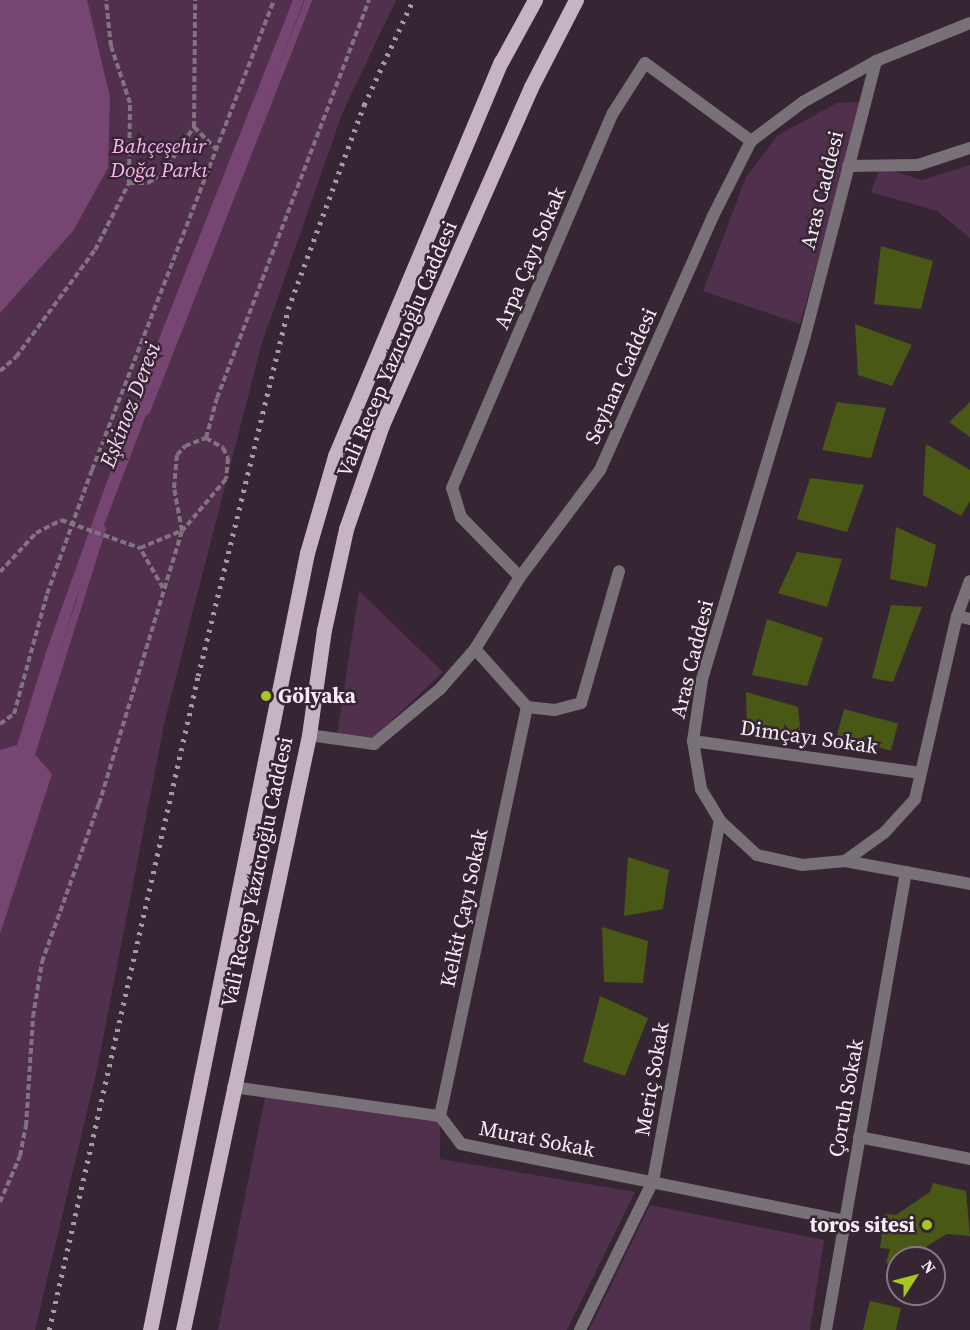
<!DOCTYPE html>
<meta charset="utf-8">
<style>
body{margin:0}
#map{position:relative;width:970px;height:1330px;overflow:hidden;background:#362634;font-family:"Source Serif 4",serif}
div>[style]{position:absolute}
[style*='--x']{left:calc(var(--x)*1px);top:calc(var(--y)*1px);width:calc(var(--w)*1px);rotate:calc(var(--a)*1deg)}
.green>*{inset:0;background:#50304c}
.water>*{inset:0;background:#764571}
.stream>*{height:7px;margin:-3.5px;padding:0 3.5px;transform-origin:3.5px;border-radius:3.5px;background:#764571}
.building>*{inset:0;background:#495815;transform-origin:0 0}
.path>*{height:4px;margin-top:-2px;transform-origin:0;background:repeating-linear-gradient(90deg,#81737f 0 6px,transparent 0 9px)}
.minor>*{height:12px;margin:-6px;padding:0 6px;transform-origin:6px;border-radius:6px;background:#797178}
.primary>*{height:15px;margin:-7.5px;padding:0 7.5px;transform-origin:7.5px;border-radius:7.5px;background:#c6b4c3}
.rail>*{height:4.5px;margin-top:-2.25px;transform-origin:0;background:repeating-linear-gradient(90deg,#a79aa5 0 3px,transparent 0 9px)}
.dots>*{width:16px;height:16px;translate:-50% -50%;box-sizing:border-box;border:3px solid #362634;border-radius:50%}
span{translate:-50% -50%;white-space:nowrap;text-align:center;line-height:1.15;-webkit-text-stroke:5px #362634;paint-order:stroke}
.park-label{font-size:21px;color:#feb2f5;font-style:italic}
.street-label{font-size:21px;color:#f8edf6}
.poi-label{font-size:21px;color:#f8edf6;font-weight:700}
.left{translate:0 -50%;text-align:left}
.right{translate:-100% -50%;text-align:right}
.water-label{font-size:22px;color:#f7d7f2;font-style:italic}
.north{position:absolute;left:886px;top:1246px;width:60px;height:60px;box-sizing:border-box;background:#362634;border:2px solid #847682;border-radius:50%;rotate:54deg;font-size:16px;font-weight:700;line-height:24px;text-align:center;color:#f8edf6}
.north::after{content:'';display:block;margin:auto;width:21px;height:27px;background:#a6c820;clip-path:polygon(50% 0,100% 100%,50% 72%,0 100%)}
</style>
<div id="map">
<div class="green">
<i style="clip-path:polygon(0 0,396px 0,342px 114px,261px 346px,165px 720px,96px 1074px,35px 1330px,0 1330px)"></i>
<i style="clip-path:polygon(863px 102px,800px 324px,703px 291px,746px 177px,778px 135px,837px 103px)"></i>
<i style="clip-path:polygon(970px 165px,970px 238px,937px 211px,871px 192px,880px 167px,922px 180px)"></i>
<i style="clip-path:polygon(359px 591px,443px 672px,373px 738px,337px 735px)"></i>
<i style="clip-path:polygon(267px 1088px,440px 1116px,440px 1159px,635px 1192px,567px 1330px,218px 1330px)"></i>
<i style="clip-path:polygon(650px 1205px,824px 1240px,810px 1330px,589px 1330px)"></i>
</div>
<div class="water">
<i style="clip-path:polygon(0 0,87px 0,110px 97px,108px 168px,73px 231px,0 313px)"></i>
<i style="clip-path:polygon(293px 0,304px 0,76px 599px,31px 750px,52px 774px,0 934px,0 750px,17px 745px,47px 649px,151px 359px)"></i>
</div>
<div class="stream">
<i style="--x:146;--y:411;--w:442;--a:-68.5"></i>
<i style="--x:29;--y:760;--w:243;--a:-72.5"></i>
</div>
<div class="building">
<i style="clip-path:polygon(881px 246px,933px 261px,921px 309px,874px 304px)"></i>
<i style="clip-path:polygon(855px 324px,912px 345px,892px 386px,858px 375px)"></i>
<i style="clip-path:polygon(837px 402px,886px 408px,871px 458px,822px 450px)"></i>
<i style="clip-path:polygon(970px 402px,970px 437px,949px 422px)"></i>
<i style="clip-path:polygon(926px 444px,970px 470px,970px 501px,961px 516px,923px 495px)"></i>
<i style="clip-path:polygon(810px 478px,864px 485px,847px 532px,797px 519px)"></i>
<i style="clip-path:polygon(896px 527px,936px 545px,927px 587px,890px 579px)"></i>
<i style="clip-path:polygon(797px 552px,842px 559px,827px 607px,778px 593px)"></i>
<i style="clip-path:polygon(891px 605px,922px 607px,893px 682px,872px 678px)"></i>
<i style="clip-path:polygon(767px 619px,823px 638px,807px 686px,752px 675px)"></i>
<i style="clip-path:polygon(746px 692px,798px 707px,801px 737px,747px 731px)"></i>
<i style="left:844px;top:709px;width:56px;height:28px;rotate:15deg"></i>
<i style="clip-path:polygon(628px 857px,669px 870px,663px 909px,624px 916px)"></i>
<i style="clip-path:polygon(602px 927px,648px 941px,643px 983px,604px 982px)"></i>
<i style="clip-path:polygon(600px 996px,648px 1018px,625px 1076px,583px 1062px)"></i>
<i style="clip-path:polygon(933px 1183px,966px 1191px,970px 1236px,947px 1234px,927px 1246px,924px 1258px,898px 1258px,898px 1266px,886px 1263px,890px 1249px,880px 1248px,885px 1214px,896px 1215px,930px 1192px)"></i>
<i style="clip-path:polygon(870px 1301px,901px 1308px,896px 1330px,863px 1330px)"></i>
</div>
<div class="path">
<i style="--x:194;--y:127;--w:30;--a:45"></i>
<i style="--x:129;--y:183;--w:19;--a:0"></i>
<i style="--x:148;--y:183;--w:18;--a:-34"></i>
<i style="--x:163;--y:173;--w:55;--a:-56"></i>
<i style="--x:194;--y:127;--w:127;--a:-89.5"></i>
<i style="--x:0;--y:371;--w:21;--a:-41"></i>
<i style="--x:16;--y:357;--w:133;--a:-53.6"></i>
<i style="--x:95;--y:250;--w:75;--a:-63.1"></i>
<i style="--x:129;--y:183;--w:80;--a:-89.3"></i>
<i style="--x:130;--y:103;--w:60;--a:-108.4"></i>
<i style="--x:111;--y:46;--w:46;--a:-96.2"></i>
<i style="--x:206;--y:438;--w:41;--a:-74.6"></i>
<i style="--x:217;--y:398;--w:426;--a:-69.1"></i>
<i style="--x:206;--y:438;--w:20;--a:30"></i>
<i style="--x:223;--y:448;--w:11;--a:63"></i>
<i style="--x:228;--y:458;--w:21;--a:95"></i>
<i style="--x:226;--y:479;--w:68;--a:130.2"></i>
<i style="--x:182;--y:531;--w:44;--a:-100.5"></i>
<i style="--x:174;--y:488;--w:33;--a:-85"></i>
<i style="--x:177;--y:455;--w:12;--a:-48"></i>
<i style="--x:185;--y:446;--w:22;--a:-21"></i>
<i style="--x:0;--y:572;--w:53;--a:-47.3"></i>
<i style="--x:36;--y:533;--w:28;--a:-27"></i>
<i style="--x:61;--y:520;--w:84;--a:19.5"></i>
<i style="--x:163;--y:588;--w:46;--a:-119.9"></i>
<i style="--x:140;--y:548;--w:44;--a:-22.5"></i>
<i style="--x:0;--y:724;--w:17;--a:-36"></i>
<i style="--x:14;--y:714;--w:124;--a:-74.6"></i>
<i style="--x:47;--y:594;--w:132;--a:-70.1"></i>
<i style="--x:92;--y:470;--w:504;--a:-68.83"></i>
<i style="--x:0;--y:1202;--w:50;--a:-66.5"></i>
<i style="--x:20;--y:1156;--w:31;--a:-79"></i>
<i style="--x:26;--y:1126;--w:109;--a:-86.3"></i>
<i style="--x:33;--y:1017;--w:56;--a:-80.7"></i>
<i style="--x:42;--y:962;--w:168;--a:-70.2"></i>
<i style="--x:99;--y:804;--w:285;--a:-73.1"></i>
</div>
<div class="minor">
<i style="--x:876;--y:61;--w:284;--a:104.5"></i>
<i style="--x:805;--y:336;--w:359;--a:106.7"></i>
<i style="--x:702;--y:680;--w:62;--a:98.4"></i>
<i style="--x:693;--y:741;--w:49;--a:80.5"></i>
<i style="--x:701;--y:789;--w:37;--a:59"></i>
<i style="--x:720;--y:821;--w:50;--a:42.6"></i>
<i style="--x:757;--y:855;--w:46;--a:12.5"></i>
<i style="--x:802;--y:865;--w:43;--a:-5.3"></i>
<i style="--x:845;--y:861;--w:49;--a:-35.9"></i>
<i style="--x:885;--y:832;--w:45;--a:-47.7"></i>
<i style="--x:915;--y:799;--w:188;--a:-77.1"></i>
<i style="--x:957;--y:616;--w:37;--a:-70"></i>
<i style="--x:848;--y:166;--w:70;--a:-0.8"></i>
<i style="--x:918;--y:165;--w:55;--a:-18.1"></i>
<i style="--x:520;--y:577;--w:84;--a:-134.5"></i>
<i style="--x:461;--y:517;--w:30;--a:-107"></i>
<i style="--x:452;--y:488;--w:408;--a:-66.8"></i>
<i style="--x:613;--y:113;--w:59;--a:-57.4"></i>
<i style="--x:645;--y:63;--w:132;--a:36.3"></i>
<i style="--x:957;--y:616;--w:13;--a:13"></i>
<i style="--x:475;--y:649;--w:78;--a:48.1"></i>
<i style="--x:527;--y:707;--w:28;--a:6"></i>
<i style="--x:555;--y:710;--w:27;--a:-15"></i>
<i style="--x:581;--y:703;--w:137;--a:-73.9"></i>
<i style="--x:309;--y:735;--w:66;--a:7.9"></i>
<i style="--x:374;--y:744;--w:86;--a:-39.8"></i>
<i style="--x:440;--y:689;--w:53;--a:-48.8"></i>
<i style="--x:475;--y:649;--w:85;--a:-58"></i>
<i style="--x:520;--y:577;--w:134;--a:-53.2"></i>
<i style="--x:600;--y:470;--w:278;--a:-66"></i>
<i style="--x:713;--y:216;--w:84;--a:-63.1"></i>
<i style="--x:751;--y:141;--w:65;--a:-36.9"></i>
<i style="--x:803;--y:102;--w:84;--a:-29.3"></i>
<i style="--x:876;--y:61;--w:101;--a:-22"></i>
<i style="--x:693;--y:741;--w:230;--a:8"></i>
<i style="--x:845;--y:861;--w:127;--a:10.4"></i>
<i style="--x:233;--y:1087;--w:209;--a:8"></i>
<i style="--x:440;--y:1116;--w:35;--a:53"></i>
<i style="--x:461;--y:1144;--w:392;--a:11.3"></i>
<i style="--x:440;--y:1116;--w:418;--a:-78"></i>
<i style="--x:859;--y:1137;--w:113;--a:11.2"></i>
<i style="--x:580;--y:1330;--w:166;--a:-63.9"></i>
<i style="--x:653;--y:1181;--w:366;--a:-79.5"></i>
<i style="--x:826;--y:1330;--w:465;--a:-80.1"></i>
</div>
<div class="primary">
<i style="--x:150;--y:1330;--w:793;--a:-78.58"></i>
<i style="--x:307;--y:553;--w:101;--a:-73.9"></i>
<i style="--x:335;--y:456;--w:428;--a:-67.2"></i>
<i style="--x:501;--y:62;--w:71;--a:-61.3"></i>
<i style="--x:183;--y:1330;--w:608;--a:-78.04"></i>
<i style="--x:309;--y:735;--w:106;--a:-81.9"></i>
<i style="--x:324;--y:630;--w:103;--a:-77.7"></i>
<i style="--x:346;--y:529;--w:110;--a:-70.9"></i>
<i style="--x:382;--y:425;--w:369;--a:-66.2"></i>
<i style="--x:531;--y:87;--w:98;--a:-62.7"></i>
</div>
<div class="rail">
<i style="--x:49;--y:1330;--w:671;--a:-77.17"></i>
<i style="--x:198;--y:676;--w:378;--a:-76.2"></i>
<i style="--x:288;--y:309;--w:218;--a:-69.6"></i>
<i style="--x:364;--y:105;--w:116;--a:-65"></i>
</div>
<div class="dots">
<i style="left:266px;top:696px;background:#a6c820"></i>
<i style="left:927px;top:1225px;background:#a6c820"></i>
</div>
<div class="park-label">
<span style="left:159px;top:158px">Bahçeşehir<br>Doğa Parkı</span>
</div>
<div class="street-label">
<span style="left:822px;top:190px;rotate:-76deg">Aras Caddesi</span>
<span style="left:530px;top:258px;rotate:-67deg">Arpa Çayı Sokak</span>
<span style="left:397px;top:349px;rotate:-67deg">Vali Recep Yazıcıoğlu Caddesi</span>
<span style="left:621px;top:376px;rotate:-66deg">Seyhan Caddesi</span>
<span style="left:692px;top:659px;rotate:-76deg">Aras Caddesi</span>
<span style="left:809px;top:737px;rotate:8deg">Dimçayı Sokak</span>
<span style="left:257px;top:872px;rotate:-78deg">Vali Recep Yazıcıoğlu Caddesi</span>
<span style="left:464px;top:908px;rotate:-78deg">Kelkit Çayı Sokak</span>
<span style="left:652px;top:1079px;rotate:-80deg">Meriç Sokak</span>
<span style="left:846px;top:1098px;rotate:-80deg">Çoruh Sokak</span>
<span style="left:537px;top:1139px;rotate:11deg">Murat Sokak</span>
</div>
<div class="poi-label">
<span class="left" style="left:278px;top:696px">Gölyaka</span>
<span class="right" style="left:915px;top:1225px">toros sitesi</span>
</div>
<div class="water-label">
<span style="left:130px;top:405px;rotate:-69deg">Eşkinoz Deresi</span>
</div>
<div class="north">N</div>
</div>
